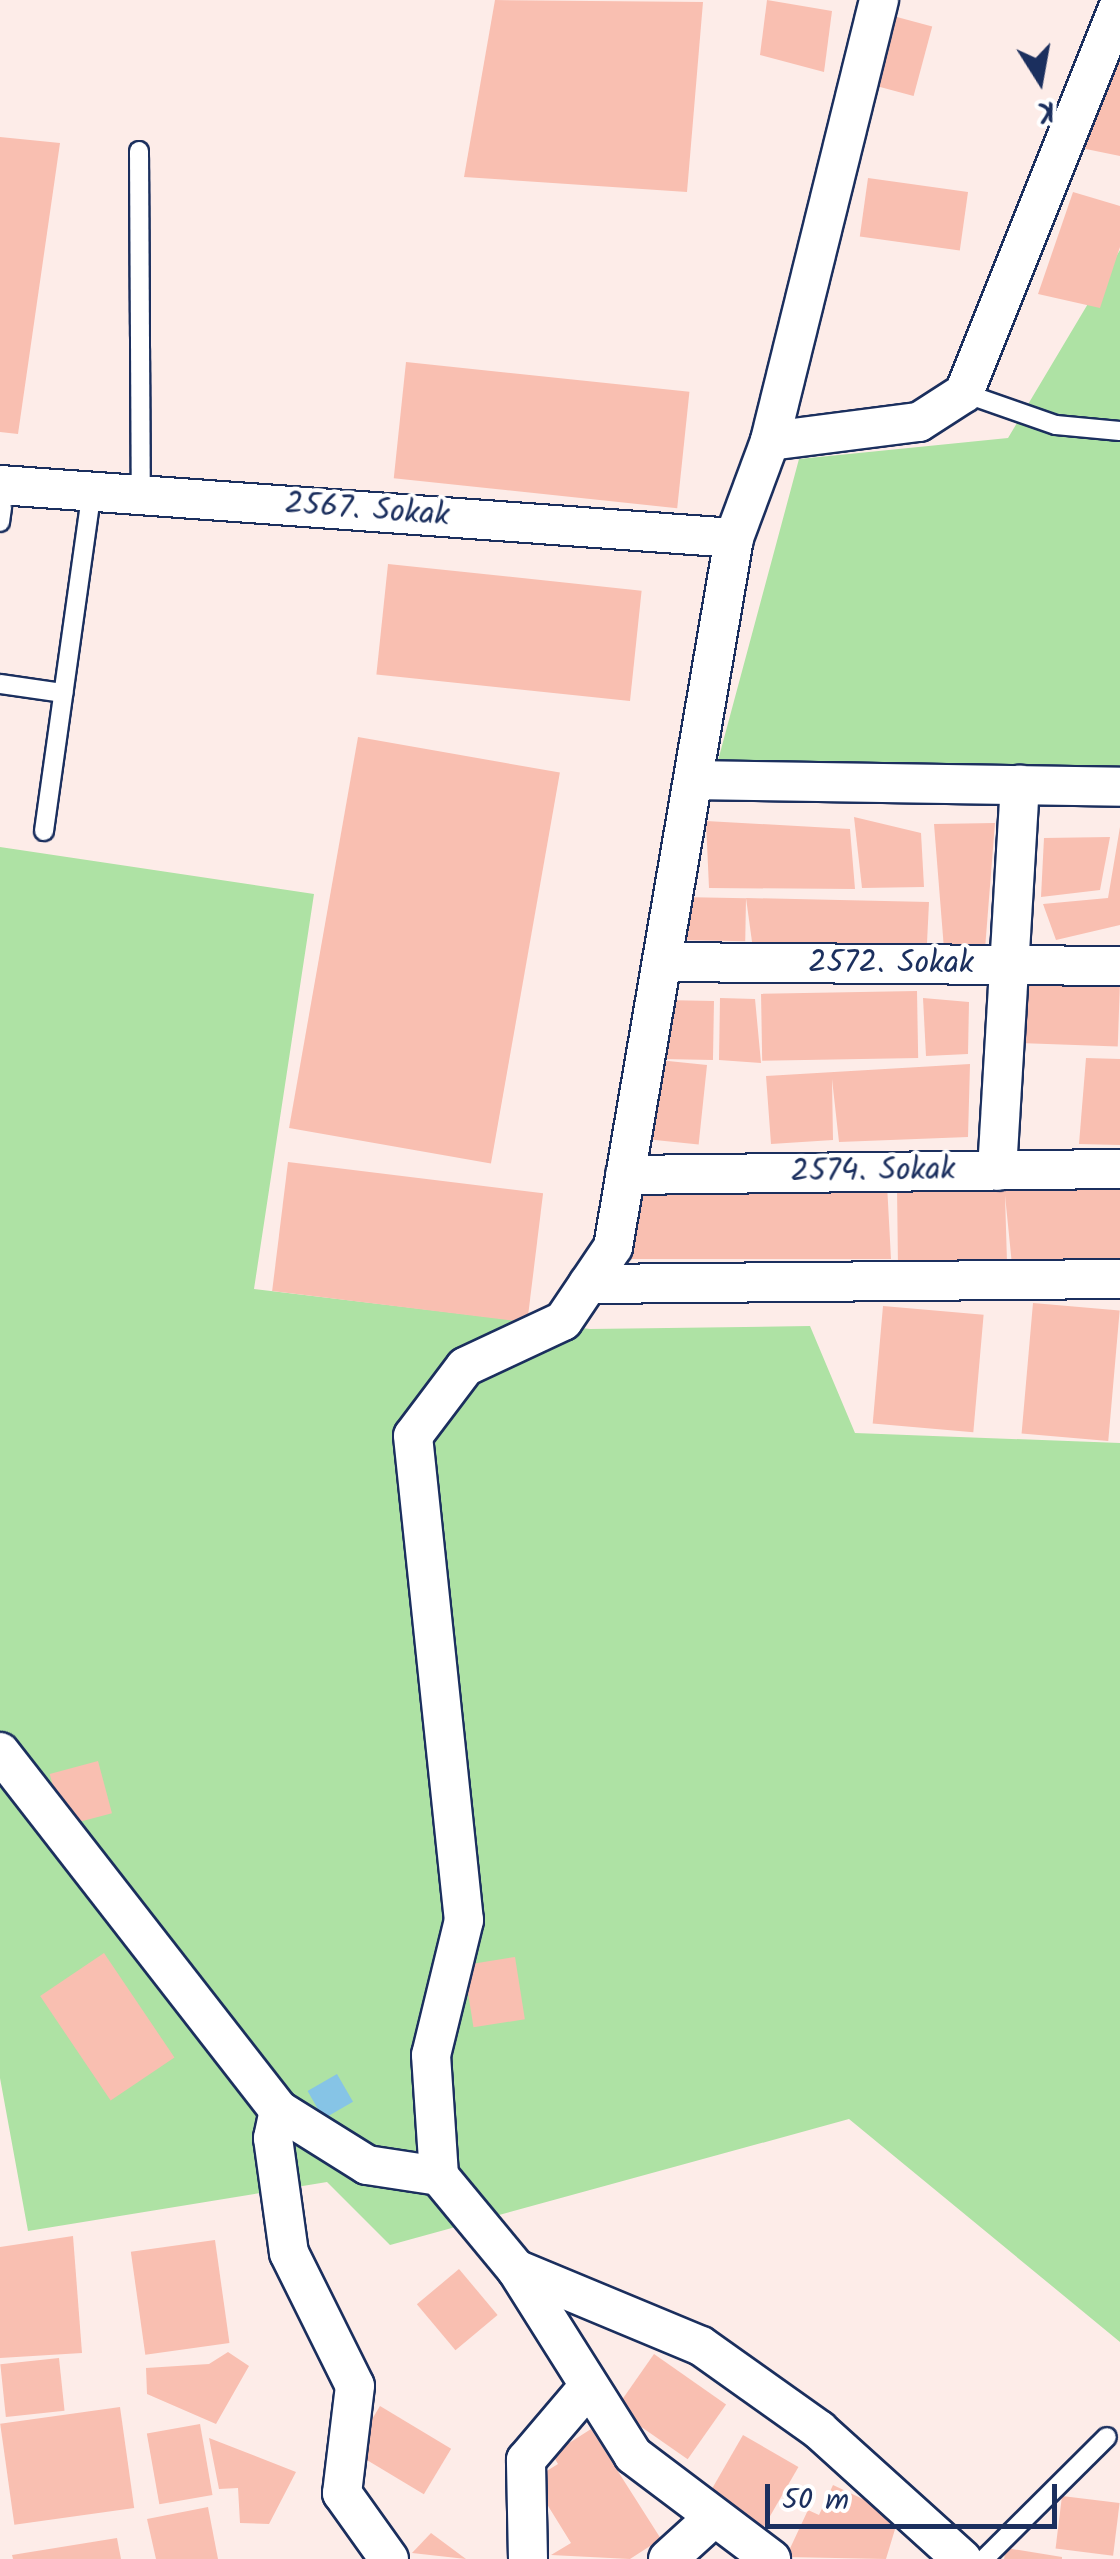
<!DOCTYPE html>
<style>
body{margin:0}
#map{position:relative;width:1120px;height:2559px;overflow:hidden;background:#fdece8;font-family:Kalam,sans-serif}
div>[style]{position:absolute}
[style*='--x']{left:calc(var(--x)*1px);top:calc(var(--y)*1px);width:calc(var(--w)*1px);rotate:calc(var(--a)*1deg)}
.green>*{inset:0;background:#aee2a4}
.water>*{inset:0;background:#86c4e6;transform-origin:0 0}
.building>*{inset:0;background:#f9bfb1;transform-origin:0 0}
.roads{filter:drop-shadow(2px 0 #1b2f5e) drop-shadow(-2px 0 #1b2f5e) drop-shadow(0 2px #1b2f5e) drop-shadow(0 -2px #1b2f5e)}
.lane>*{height:18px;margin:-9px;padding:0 9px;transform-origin:9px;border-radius:9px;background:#fff}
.street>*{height:38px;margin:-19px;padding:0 19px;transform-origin:19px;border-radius:19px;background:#fff}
span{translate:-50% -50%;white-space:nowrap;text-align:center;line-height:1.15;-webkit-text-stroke:8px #fff;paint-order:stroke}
.street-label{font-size:32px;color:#1b2f5e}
.north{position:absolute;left:990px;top:30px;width:100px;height:100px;-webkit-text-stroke:8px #fff;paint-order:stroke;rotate:169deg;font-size:28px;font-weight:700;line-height:40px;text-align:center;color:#1b2f5e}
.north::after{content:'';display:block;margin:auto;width:35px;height:45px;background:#1b2f5e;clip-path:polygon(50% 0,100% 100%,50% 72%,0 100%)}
.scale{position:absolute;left:765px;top:2484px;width:292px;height:45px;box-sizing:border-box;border:5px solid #1b2f5e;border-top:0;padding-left:12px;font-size:30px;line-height:35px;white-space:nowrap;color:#1b2f5e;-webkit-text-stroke:8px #fff;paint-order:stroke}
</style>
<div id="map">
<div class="green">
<i style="clip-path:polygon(1120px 250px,1120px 771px,716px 768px,799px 459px,1008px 438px)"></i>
<i style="clip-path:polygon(0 847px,314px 894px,254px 1289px,590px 1329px,810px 1326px,855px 1433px,1120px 1443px,1120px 2342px,849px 2119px,390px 2245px,327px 2182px,28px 2231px,0 2078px)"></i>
</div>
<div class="water">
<i style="left:337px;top:2074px;width:32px;height:34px;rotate:60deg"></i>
</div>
<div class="building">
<i style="clip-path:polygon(495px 0,703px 2px,687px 192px,464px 177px)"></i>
<i style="clip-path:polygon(767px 0,832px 11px,824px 72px,760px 55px)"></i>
<i style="left:882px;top:13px;width:52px;height:72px;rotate:15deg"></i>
<i style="clip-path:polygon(1120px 55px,1120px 156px,1081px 148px)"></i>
<i style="clip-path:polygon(0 137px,60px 143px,18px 434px,0 432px)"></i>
<i style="left:868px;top:178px;width:101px;height:59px;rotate:8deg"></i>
<i style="clip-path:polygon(1073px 192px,1120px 206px,1120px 247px,1100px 308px,1038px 294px)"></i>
<i style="left:406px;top:362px;width:285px;height:117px;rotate:6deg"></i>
<i style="left:388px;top:564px;width:255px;height:111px;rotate:6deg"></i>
<i style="left:358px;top:737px;width:205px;height:397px;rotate:10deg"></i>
<i style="clip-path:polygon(854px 817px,921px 833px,924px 887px,862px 888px)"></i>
<i style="clip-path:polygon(706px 821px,850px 829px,855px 889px,709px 888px)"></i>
<i style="clip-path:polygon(995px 823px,985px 949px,944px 949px,934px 824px)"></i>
<i style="clip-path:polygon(1120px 827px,1120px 925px,1056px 940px,1043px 904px,1108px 898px)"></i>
<i style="clip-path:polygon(1110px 837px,1100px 890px,1041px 897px,1044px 838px)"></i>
<i style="left:680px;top:897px;width:66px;height:43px;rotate:1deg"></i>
<i style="clip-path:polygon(746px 898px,929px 902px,927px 943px,753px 949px)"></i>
<i style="left:1021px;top:980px;width:99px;height:63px;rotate:2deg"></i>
<i style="left:917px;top:991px;width:67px;height:156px;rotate:89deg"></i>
<i style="clip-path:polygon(720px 998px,755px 999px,761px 1063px,719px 1060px)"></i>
<i style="clip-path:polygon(923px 998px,969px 1002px,968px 1054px,926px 1056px)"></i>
<i style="left:663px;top:1000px;width:51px;height:59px;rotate:1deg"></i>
<i style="clip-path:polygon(1086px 1058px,1120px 1059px,1120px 1145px,1079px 1144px)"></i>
<i style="clip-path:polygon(970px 1064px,968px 1137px,839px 1142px,832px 1079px,833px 1140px,771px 1144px,766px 1076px)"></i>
<i style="left:707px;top:1065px;width:80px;height:56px;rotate:96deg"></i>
<i style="left:288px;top:1162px;width:257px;height:130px;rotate:7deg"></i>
<i style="clip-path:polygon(1120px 1178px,1120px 1261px,1012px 1265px,1005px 1195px,1007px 1262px,898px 1268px,897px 1188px)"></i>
<i style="clip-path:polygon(821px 1181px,887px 1184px,891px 1259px,627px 1259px,633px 1183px,754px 1182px,756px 1193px,821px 1193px)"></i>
<i style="left:1033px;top:1303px;width:87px;height:131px;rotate:5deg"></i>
<i style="left:883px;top:1306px;width:101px;height:118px;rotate:5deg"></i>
<i style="left:98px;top:1761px;width:54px;height:50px;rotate:75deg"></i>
<i style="left:104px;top:1953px;width:126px;height:77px;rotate:56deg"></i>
<i style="left:515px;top:1957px;width:63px;height:52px;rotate:81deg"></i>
<i style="clip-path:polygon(73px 2236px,82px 2353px,0 2358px,0 2247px)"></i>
<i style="left:215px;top:2240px;width:104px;height:85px;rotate:82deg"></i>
<i style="left:459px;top:2269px;width:60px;height:55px;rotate:50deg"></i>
<i style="clip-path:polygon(228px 2352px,249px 2366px,216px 2424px,147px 2394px,146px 2368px,209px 2364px)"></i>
<i style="left:654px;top:2354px;width:88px;height:67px;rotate:35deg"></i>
<i style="left:59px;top:2358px;width:53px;height:59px;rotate:84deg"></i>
<i style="left:380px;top:2406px;width:83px;height:53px;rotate:31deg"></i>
<i style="left:120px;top:2407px;width:102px;height:121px;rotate:82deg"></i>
<i style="left:200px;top:2424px;width:72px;height:54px;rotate:80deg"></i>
<i style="clip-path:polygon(591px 2429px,661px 2539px,630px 2559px,551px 2555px,571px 2543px,532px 2480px,558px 2464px,552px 2454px)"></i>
<i style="left:743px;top:2435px;width:64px;height:77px;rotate:30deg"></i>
<i style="clip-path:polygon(209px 2438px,296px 2472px,269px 2524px,240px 2523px,238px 2488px,219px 2489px)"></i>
<i style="clip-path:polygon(833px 2485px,899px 2516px,886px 2559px,786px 2557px,808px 2510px,819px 2515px)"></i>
<i style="left:1062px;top:2496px;width:58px;height:53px;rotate:7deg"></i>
<i style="clip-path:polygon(208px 2507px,218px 2559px,156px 2559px,147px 2519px)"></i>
<i style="clip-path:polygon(431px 2533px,466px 2559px,412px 2553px)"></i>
<i style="clip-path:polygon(117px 2538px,121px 2559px,13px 2559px,12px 2555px)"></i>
<i style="clip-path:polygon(1006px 2548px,1062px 2557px,1062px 2559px,1004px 2559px)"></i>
</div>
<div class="roads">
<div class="lane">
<i style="--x:139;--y:151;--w:343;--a:89.7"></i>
<i style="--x:964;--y:393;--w:97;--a:19.2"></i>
<i style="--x:1056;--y:425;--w:64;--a:5.4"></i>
<i style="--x:0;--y:522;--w:15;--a:-82"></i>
<i style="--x:0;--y:684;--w:64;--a:8.1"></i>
<i style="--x:44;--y:831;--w:343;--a:-82"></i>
<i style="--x:984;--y:2559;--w:173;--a:-44.8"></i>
</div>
<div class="street">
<i style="--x:879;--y:0;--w:454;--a:103.9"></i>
<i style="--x:770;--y:441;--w:103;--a:110.4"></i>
<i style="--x:734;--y:538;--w:719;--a:99.68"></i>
<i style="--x:613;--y:1247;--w:89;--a:124"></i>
<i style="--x:563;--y:1321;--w:108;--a:154.9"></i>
<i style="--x:465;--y:1367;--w:86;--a:127"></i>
<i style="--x:413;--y:1436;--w:487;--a:84"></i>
<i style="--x:464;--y:1920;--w:139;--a:103.7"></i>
<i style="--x:431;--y:2055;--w:121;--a:86.2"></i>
<i style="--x:439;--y:2176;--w:121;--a:50.4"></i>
<i style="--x:516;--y:2269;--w:200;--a:22.6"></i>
<i style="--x:701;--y:2346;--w:145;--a:35.4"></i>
<i style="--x:819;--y:2430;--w:193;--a:42.1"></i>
<i style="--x:770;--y:441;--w:150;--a:-7.3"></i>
<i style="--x:919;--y:422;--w:54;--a:-32.8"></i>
<i style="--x:964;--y:393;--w:420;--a:-68.2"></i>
<i style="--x:0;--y:485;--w:736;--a:4.13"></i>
<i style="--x:693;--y:780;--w:427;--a:0.9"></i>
<i style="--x:662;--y:962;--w:458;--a:0.5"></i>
<i style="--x:997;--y:1171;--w:387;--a:-86.6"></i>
<i style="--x:625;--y:1175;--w:495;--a:-0.7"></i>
<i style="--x:588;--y:1284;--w:532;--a:-0.54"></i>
<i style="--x:0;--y:1752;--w:454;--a:52.1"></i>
<i style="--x:279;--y:2110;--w:104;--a:32"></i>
<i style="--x:367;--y:2165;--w:73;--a:8.7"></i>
<i style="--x:279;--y:2110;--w:29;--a:102"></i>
<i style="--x:273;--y:2138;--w:116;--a:82.1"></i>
<i style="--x:289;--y:2253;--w:148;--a:63.6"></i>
<i style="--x:355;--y:2386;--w:108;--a:96.9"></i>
<i style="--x:342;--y:2493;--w:81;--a:54.5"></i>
<i style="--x:516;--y:2269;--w:220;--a:57.8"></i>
<i style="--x:633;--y:2455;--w:173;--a:37"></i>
<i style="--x:528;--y:2559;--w:99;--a:-91.2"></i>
<i style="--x:526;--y:2460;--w:97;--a:-49.6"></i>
<i style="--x:668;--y:2559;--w:61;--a:-42.3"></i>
</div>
</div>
<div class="street-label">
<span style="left:367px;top:511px;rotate:4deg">2567. Sokak</span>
<span style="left:891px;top:964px">2572. Sokak</span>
<span style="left:873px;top:1172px;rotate:-1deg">2574. Sokak</span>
</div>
<div class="north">K</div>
<div class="scale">50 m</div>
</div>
